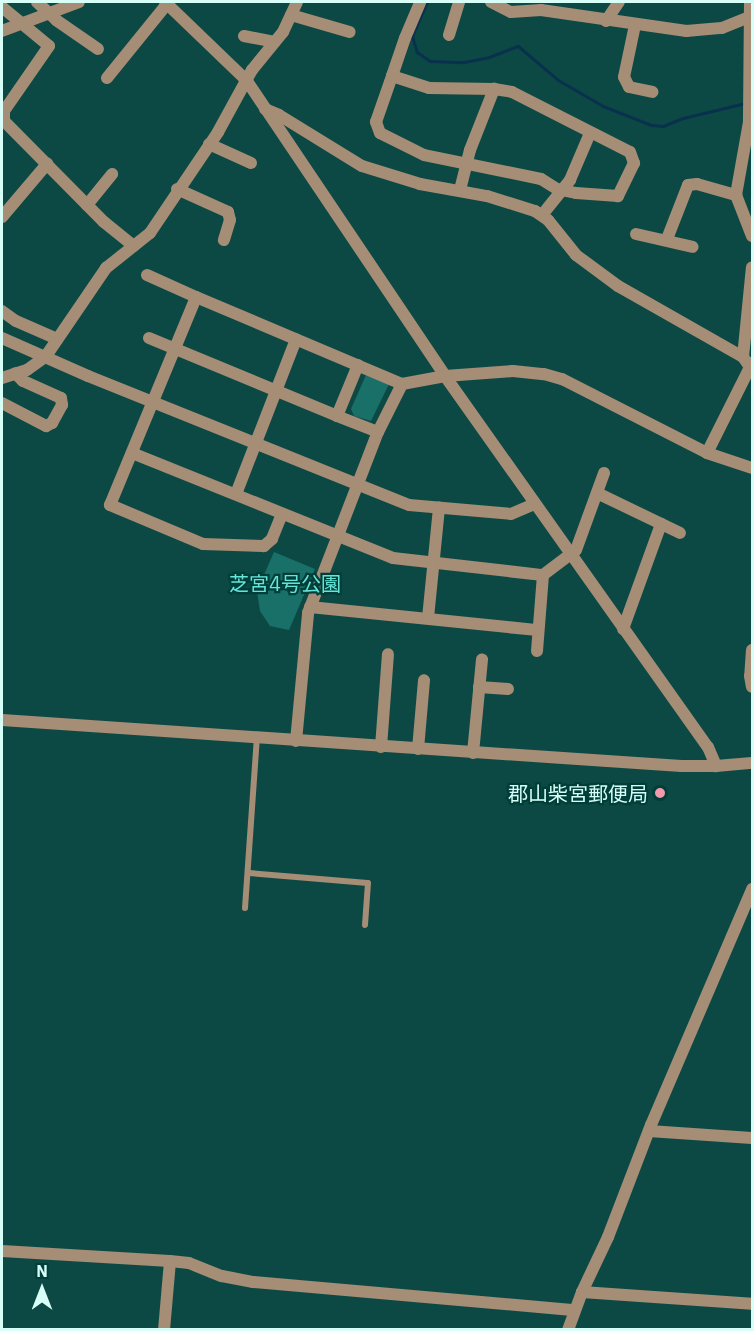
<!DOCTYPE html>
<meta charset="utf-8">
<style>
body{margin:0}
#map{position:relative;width:754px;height:1331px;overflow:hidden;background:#0d4944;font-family:"IBM Plex Sans","Noto Sans JP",sans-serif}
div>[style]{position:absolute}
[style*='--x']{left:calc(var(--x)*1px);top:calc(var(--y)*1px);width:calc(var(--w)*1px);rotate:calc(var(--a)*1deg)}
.green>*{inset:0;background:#197069}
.stream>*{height:3px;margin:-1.5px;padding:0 1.5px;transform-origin:1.5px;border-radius:1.5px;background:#09314e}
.service>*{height:6px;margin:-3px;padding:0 3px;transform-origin:3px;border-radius:3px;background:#a58d76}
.minor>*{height:12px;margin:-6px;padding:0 6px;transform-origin:6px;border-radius:6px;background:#a58d76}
.tertiary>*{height:12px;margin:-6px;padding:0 6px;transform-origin:6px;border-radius:6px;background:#a58d76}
.dots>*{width:16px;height:16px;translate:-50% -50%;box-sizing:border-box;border:3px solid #003e39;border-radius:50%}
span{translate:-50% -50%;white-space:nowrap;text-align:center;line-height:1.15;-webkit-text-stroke:4.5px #003e39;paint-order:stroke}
.park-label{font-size:20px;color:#65e5d8}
.poi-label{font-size:20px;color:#d8fef8}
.right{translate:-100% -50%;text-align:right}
.frame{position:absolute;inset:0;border:3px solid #d8fef8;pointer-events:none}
.north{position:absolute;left:12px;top:1259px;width:60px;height:60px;-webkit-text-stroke:4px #003e39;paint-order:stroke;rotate:0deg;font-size:16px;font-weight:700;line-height:24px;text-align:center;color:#d8fef8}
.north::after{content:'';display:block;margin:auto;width:21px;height:27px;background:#d8fef8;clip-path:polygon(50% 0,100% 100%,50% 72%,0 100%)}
</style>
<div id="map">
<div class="green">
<i style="clip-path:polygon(366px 375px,389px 384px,371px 421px,354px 416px,351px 409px)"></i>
<i style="clip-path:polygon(274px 552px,315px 569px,289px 630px,270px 626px,260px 611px,257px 591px)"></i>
</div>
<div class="stream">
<i style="--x:427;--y:2;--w:37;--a:114"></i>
<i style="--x:412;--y:36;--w:17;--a:73"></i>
<i style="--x:417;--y:52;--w:16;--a:35"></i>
<i style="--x:430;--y:61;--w:34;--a:2"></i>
<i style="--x:464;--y:62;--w:25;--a:-11"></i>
<i style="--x:489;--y:57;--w:31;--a:-21"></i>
<i style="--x:518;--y:46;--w:52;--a:40.4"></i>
<i style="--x:558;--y:80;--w:52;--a:30"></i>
<i style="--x:603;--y:106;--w:52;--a:21.6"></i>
<i style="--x:651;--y:125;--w:12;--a:5"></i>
<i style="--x:663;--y:126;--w:22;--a:-22"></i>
<i style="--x:683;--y:118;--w:64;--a:-13.6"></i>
</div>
<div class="service">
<i style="--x:249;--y:873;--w:119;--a:4.8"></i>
<i style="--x:368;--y:883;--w:42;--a:94.1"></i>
<i style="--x:245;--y:908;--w:170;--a:-86"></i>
</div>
<div class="minor">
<i style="--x:37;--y:2;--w:26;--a:43"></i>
<i style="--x:56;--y:20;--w:51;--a:34.6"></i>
<i style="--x:165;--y:2;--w:114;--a:43.9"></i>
<i style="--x:247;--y:81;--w:355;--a:56.1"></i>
<i style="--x:445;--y:376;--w:455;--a:54.7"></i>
<i style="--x:708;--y:747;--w:21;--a:67"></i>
<i style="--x:491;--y:2;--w:22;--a:27"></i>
<i style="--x:511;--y:12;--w:30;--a:-4"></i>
<i style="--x:541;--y:10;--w:147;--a:8.2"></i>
<i style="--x:686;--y:31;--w:36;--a:-5"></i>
<i style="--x:722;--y:28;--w:32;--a:-22"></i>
<i style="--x:750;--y:2;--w:120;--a:90.5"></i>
<i style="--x:749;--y:122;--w:74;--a:100.1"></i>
<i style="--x:736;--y:195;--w:44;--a:68.7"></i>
<i style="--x:2;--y:7;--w:61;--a:39.7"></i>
<i style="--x:49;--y:46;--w:79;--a:124.7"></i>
<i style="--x:4;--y:111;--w:10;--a:90"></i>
<i style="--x:4;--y:121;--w:142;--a:45.3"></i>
<i style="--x:104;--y:222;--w:38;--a:39"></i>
<i style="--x:291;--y:15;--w:61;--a:16.1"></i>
<i style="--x:606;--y:21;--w:23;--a:-56"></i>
<i style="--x:635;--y:25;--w:53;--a:101.9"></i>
<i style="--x:624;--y:77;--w:11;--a:63"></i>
<i style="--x:629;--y:87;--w:24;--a:12"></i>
<i style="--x:2;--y:31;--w:82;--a:-20.6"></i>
<i style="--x:449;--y:35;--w:34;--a:-73"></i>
<i style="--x:244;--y:36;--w:31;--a:11"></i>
<i style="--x:392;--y:76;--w:39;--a:18"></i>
<i style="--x:429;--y:88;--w:65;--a:0.9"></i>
<i style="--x:494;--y:89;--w:18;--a:9"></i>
<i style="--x:512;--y:92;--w:132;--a:27"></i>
<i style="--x:630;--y:152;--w:12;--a:70"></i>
<i style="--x:634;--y:163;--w:37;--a:116"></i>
<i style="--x:618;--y:196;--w:42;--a:-175.9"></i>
<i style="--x:576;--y:193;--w:19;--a:-168"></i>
<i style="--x:557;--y:189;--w:19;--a:-148"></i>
<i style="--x:541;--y:179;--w:119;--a:-168.4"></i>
<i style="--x:424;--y:155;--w:49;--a:-153.4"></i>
<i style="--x:380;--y:133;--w:12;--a:-110"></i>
<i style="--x:376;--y:122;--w:49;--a:-70.8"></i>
<i style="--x:392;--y:76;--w:40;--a:-71.1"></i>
<i style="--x:405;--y:38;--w:39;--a:-67"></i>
<i style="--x:107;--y:78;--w:95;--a:-51"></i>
<i style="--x:265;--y:109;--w:15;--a:23"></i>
<i style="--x:279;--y:115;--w:97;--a:31.6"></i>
<i style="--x:362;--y:166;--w:61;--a:17.2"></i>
<i style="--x:420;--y:184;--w:68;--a:10.2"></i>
<i style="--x:487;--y:196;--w:50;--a:17.4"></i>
<i style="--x:535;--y:211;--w:16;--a:35"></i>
<i style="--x:548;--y:220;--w:45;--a:51.3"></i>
<i style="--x:576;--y:255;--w:52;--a:36.4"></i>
<i style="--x:618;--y:286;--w:144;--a:29.6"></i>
<i style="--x:209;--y:144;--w:46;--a:24.3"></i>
<i style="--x:177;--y:189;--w:56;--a:24.3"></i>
<i style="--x:228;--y:212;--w:8;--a:76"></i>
<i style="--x:230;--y:220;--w:21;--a:107"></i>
<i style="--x:460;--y:190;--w:41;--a:-76"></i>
<i style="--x:470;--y:150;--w:66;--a:-68.5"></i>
<i style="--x:87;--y:205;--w:40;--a:-51"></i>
<i style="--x:542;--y:215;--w:45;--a:-51.3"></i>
<i style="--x:570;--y:180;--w:51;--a:-66.9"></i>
<i style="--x:2;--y:217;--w:70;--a:-49.7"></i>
<i style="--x:636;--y:234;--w:58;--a:12.8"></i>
<i style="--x:667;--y:239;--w:58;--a:-68.7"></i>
<i style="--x:688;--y:185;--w:9;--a:-6"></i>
<i style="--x:697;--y:184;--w:41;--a:15.8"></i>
<i style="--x:147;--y:275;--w:54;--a:24.2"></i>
<i style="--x:2;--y:311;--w:17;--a:36"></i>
<i style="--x:16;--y:321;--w:45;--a:23.7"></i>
<i style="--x:2;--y:338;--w:94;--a:23.8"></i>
<i style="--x:88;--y:376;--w:346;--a:21.9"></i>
<i style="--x:409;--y:505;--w:102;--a:5"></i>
<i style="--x:511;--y:514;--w:26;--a:-23"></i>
<i style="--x:149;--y:338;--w:204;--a:22.5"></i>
<i style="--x:358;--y:365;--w:55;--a:112.4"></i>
<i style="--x:337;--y:416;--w:44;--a:21.3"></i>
<i style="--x:750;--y:367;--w:12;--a:-125"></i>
<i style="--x:743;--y:357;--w:90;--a:-84.3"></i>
<i style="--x:2;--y:378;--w:26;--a:-18"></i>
<i style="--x:27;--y:370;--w:24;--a:-36"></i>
<i style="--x:46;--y:356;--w:107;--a:-55.7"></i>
<i style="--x:106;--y:268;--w:56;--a:-38.5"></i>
<i style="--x:150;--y:233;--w:122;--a:-56"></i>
<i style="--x:218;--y:132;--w:71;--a:-61.3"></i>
<i style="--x:252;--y:70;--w:49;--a:-50.8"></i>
<i style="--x:283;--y:32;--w:33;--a:-65"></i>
<i style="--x:2;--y:403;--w:50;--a:27.6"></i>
<i style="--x:46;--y:426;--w:7;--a:-27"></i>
<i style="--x:52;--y:423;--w:21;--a:-61"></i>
<i style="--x:62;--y:405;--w:7;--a:-98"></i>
<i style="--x:61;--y:398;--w:42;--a:-155.9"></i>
<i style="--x:23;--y:381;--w:11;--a:-135"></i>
<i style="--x:132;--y:453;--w:281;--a:21.9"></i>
<i style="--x:393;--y:558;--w:151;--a:6.5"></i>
<i style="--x:543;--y:575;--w:41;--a:-37.1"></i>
<i style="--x:576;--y:550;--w:82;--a:-70"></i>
<i style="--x:707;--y:453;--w:101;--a:-63.4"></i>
<i style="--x:597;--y:493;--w:92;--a:25.7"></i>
<i style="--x:236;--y:494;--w:166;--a:-68.8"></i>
<i style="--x:282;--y:514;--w:27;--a:112"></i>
<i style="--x:272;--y:539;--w:11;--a:139"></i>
<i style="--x:264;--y:546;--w:61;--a:-178.1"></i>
<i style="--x:203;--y:544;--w:101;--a:-157.2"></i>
<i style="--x:110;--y:505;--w:225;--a:-67.5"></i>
<i style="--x:196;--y:297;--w:224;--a:22.9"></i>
<i style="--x:310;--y:607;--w:229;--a:5.8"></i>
<i style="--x:428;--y:618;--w:111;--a:-84.3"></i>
<i style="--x:623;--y:629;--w:112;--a:-70.1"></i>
<i style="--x:752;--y:650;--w:26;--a:94"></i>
<i style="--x:750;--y:676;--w:11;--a:80"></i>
<i style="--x:537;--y:651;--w:76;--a:-85.5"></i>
<i style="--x:479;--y:687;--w:29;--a:4"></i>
<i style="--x:381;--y:747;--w:93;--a:-85.7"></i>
<i style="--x:418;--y:749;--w:69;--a:-85"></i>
<i style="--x:473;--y:753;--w:94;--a:-84.5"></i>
<i style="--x:649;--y:1131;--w:103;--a:3.9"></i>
<i style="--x:2;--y:1251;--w:168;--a:3.4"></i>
<i style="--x:170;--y:1261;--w:19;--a:6"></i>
<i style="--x:189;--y:1263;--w:35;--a:22"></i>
<i style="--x:222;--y:1276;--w:32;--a:11"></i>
<i style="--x:253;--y:1282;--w:323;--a:5"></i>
<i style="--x:582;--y:1292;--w:170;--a:4"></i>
<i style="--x:164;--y:1330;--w:69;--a:-85"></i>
<i style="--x:568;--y:1330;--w:40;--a:-69.8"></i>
<i style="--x:582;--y:1292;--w:61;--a:-64.7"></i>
<i style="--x:608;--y:1237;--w:120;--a:-69"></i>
<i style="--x:651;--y:1125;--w:257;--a:-66.8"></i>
</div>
<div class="tertiary">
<i style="--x:2;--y:720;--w:681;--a:3.88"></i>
<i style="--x:681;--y:766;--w:35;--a:0"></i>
<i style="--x:716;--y:766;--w:36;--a:-5"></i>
<i style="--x:296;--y:741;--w:129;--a:-84.6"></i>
<i style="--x:308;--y:613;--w:194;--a:-68.9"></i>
<i style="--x:378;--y:432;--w:54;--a:-63.4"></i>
<i style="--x:402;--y:384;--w:44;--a:-10.5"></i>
<i style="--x:445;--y:376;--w:68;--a:-4.2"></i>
<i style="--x:513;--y:371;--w:31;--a:6"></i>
<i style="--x:544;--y:374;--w:19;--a:16"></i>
<i style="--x:562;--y:379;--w:163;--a:27"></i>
<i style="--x:707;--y:453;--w:47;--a:18.4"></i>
</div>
<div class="dots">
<i style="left:660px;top:793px;background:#f29aad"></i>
</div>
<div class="park-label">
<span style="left:285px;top:583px">芝宮4号公園</span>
</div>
<div class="poi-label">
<span class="right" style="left:648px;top:793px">郡山柴宮郵便局</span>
</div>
<div class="frame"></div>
<div class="north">N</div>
</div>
